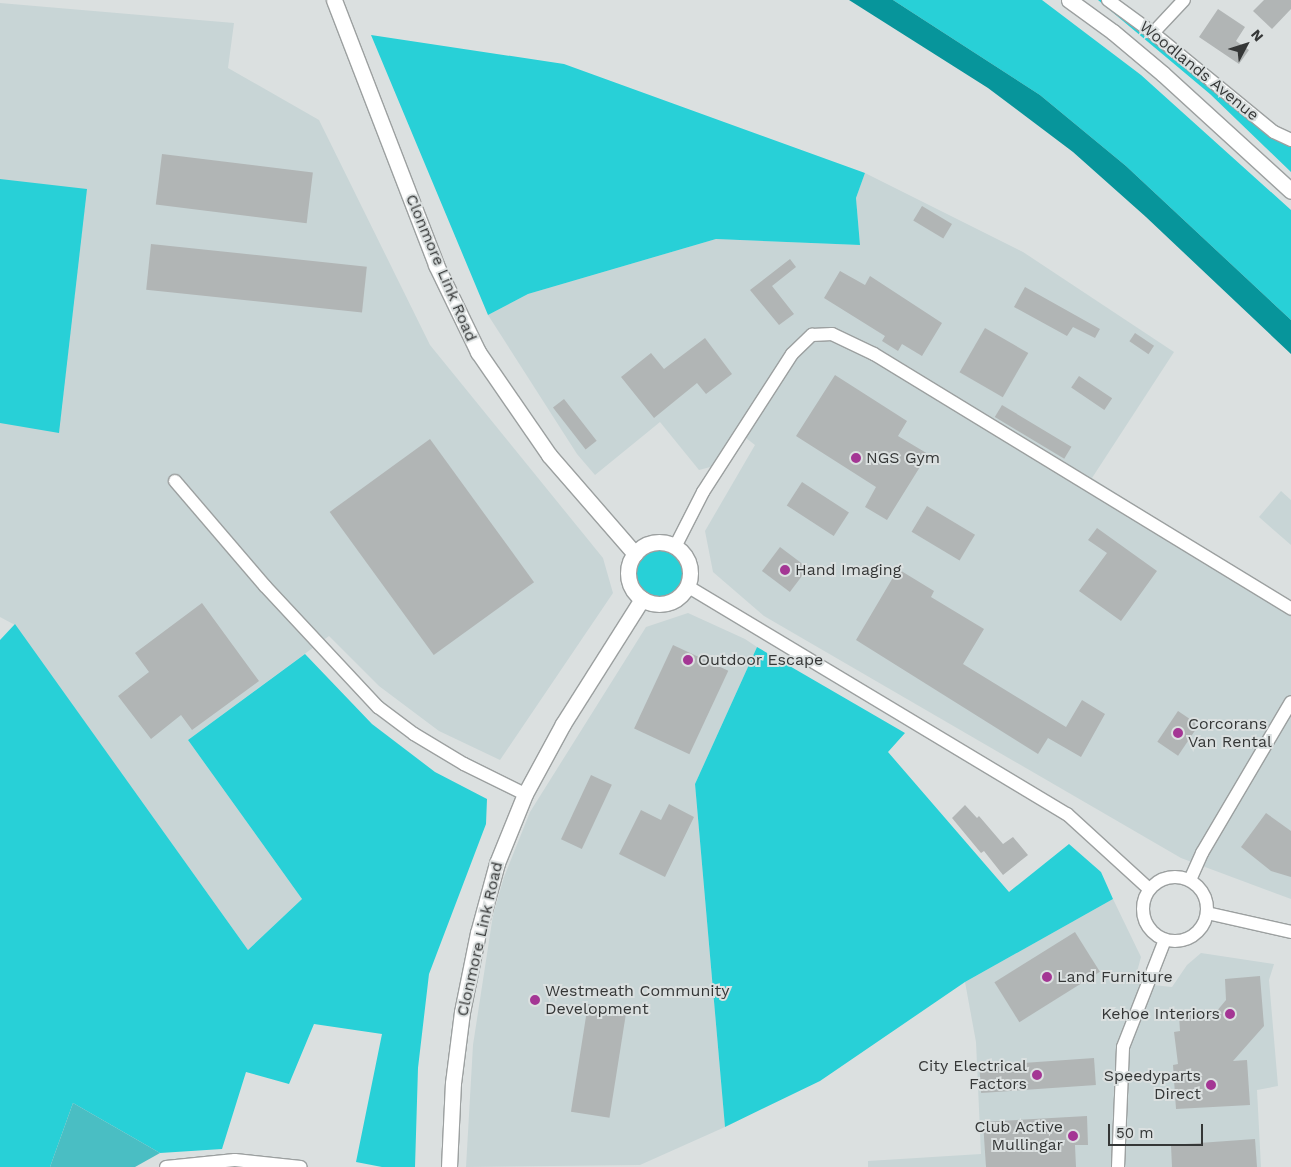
<!DOCTYPE html>
<style>
body{margin:0}
#map{position:relative;width:1291px;height:1167px;overflow:hidden;background:#dbe0e0;font-family:"Work Sans",sans-serif}
div>[style]{position:absolute}
[style*='--x']{left:calc(var(--x)*1px);top:calc(var(--y)*1px);width:calc(var(--w)*1px);rotate:calc(var(--a)*1deg)}
.built>*{inset:0;background:#c8d5d6}
.green>*{inset:0;background:#28d0d7}
.round{border-radius:50%}
.forest>*{inset:0;background:#4abec3}
.water>*{inset:0;background:#07959b}
.building>*{inset:0;background:#b1b5b5;transform-origin:0 0}
.roads{filter:drop-shadow(1px 0 #9ca0a0) drop-shadow(-1px 0 #9ca0a0) drop-shadow(0 1px #9ca0a0) drop-shadow(0 -1px #9ca0a0)}
.minor>*{height:12px;margin:-6px;padding:0 6px;transform-origin:6px;border-radius:6px;background:#fff}
.minor>.ring{margin:-6px;padding:0;box-sizing:content-box;background:none;border:12px solid #fff;border-radius:50%}
.major>*{height:15px;margin:-7.5px;padding:0 7.5px;transform-origin:7.5px;border-radius:7.5px;background:#fff}
.major>.ring{margin:-7.5px;padding:0;box-sizing:content-box;background:none;border:15px solid #fff;border-radius:50%}
.dots>*{width:14px;height:14px;translate:-50% -50%;box-sizing:border-box;border:2px solid #dbe0e0;border-radius:50%}
span{translate:-50% -50%;white-space:nowrap;text-align:center;line-height:1.15;-webkit-text-stroke:4px #dbe0e0;paint-order:stroke}
.street-label{font-size:16px;color:#353737}
.poi-label{font-size:16px;color:#353737}
.left{translate:0 -50%;text-align:left}
.right{translate:-100% -50%;text-align:right}
.north{position:absolute;left:1221px;top:20px;width:50px;height:50px;-webkit-text-stroke:4px #dbe0e0;paint-order:stroke;rotate:50deg;font-size:14px;font-weight:700;line-height:20px;text-align:center;color:#353737}
.north::after{content:'';display:block;margin:auto;width:18px;height:22px;background:#353737;clip-path:polygon(50% 0,100% 100%,50% 72%,0 100%)}
.scale{position:absolute;left:1108px;top:1124px;width:95px;height:22px;box-sizing:border-box;border:2px solid #353737;border-top:0;padding-left:6px;font-size:15px;line-height:18px;white-space:nowrap;color:#353737;-webkit-text-stroke:4px #dbe0e0;paint-order:stroke}
</style>
<div id="map">
<div class="built">
<i style="clip-path:polygon(0 3px,234px 23px,228px 68px,319px 120px,430px 345px,603px 558px,613px 593px,500px 760px,439px 731px,379px 686px,329px 636px,188px 740px,302px 899px,248px 950px,15px 625px,0 617px)"></i>
<i style="clip-path:polygon(865px 173px,1023px 252px,1174px 352px,1092px 478px,1291px 603px,1291px 899px,1181px 858px,764px 616px,713px 572px,705px 531px,755px 445px,737px 431px,718px 465px,699px 470px,660px 422px,595px 475px,577px 454px,488px 315px,528px 294px,716px 239px,860px 245px,856px 198px)"></i>
<i style="clip-path:polygon(1281px 491px,1291px 500px,1291px 545px,1259px 517px)"></i>
<i style="clip-path:polygon(688px 613px,745px 639px,757px 647px,695px 784px,725px 1127px,640px 1165px,466px 1167px,473px 1045px,493px 915px,504px 877px,530px 812px,646px 627px)"></i>
<i style="clip-path:polygon(1113px 899px,1141px 957px,1134px 983px,1172px 987px,1187px 965px,1201px 953px,1274px 964px,1269px 980px,1278px 1086px,1257px 1090px,1261px 1167px,868px 1167px,868px 1161px,981px 1154px,976px 1042px,965px 982px)"></i>
</div>
<div class="green">
<i style="clip-path:polygon(893px 0,1042px 0,1141px 75px,1291px 210px,1291px 320px,1126px 166px,1040px 95px)"></i>
<i style="clip-path:polygon(1098px 0,1102px 0,1250px 119px,1280px 142px,1291px 147px,1291px 172px,1210px 94px)"></i>
<i style="clip-path:polygon(371px 35px,564px 64px,865px 173px,856px 198px,860px 245px,716px 239px,528px 294px,488px 315px)"></i>
<i style="clip-path:polygon(0 179px,87px 189px,59px 433px,0 423px)"></i>
<i class="round" style="left:635px;top:549px;width:48px;height:48px"></i>
<i style="clip-path:polygon(15px 624px,248px 950px,302px 899px,188px 740px,305px 654px,372px 724px,435px 772px,487px 799px,486px 824px,429px 974px,418px 1068px,415px 1167px,382px 1167px,356px 1162px,382px 1034px,314px 1024px,289px 1084px,246px 1072px,222px 1149px,160px 1153px,73px 1103px,50px 1167px,0 1167px,0 640px)"></i>
<i style="clip-path:polygon(757px 647px,905px 733px,888px 752px,1009px 892px,1069px 844px,1101px 872px,1113px 899px,965px 982px,820px 1081px,725px 1127px,695px 784px)"></i>
</div>
<div class="forest">
<i style="clip-path:polygon(73px 1103px,160px 1153px,135px 1167px,50px 1167px)"></i>
</div>
<div class="water">
<i style="clip-path:polygon(849px 0,893px 0,1040px 95px,1126px 166px,1291px 320px,1291px 354px,1146px 217px,1073px 152px,988px 88px)"></i>
</div>
<div class="building">
<i style="clip-path:polygon(1264px 0,1291px 0,1291px 9px,1272px 29px,1253px 11px)"></i>
<i style="clip-path:polygon(1218px 9px,1245px 27px,1236px 41px,1249px 50px,1239px 64px,1199px 37px)"></i>
<i style="left:162px;top:154px;width:152px;height:51px;rotate:7deg"></i>
<i style="left:922px;top:206px;width:35px;height:17px;rotate:31deg"></i>
<i style="left:151px;top:244px;width:217px;height:46px;rotate:6deg"></i>
<i style="clip-path:polygon(790px 259px,796px 267px,772px 286px,794px 314px,779px 325px,750px 290px)"></i>
<i style="clip-path:polygon(840px 271px,865px 285px,870px 276px,942px 323px,922px 356px,902px 344px,898px 351px,882px 341px,885px 336px,824px 298px)"></i>
<i style="clip-path:polygon(1025px 287px,1100px 329px,1095px 338px,1073px 327px,1067px 336px,1014px 307px)"></i>
<i style="left:985px;top:328px;width:50px;height:51px;rotate:30deg"></i>
<i style="left:1135px;top:333px;width:23px;height:10px;rotate:34deg"></i>
<i style="clip-path:polygon(705px 338px,732px 374px,706px 394px,697px 383px,654px 418px,621px 377px,651px 353px,664px 369px)"></i>
<i style="clip-path:polygon(835px 375px,907px 421px,898px 436px,928px 454px,887px 520px,865px 507px,876px 487px,796px 436px)"></i>
<i style="left:1079px;top:376px;width:40px;height:14px;rotate:34deg"></i>
<i style="left:564px;top:399px;width:53px;height:14px;rotate:52deg"></i>
<i style="left:1002px;top:405px;width:81px;height:14px;rotate:31deg"></i>
<i style="left:430px;top:439px;width:177px;height:124px;rotate:54deg"></i>
<i style="left:802px;top:482px;width:56px;height:28px;rotate:33deg"></i>
<i style="left:927px;top:506px;width:56px;height:30px;rotate:31deg"></i>
<i style="clip-path:polygon(1097px 528px,1157px 571px,1121px 621px,1079px 591px,1107px 553px,1088px 540px)"></i>
<i style="left:780px;top:547px;width:35px;height:30px;rotate:37deg"></i>
<i style="clip-path:polygon(898px 569px,934px 591px,931px 597px,984px 629px,963px 664px,1066px 727px,1082px 700px,1105px 714px,1081px 757px,1048px 738px,1038px 754px,856px 640px)"></i>
<i style="clip-path:polygon(202px 603px,259px 681px,192px 730px,181px 715px,151px 739px,118px 696px,149px 672px,135px 653px)"></i>
<i style="left:673px;top:645px;width:61px;height:92px;rotate:25deg"></i>
<i style="left:1178px;top:711px;width:25px;height:37px;rotate:34deg"></i>
<i style="left:591px;top:775px;width:23px;height:71px;rotate:25deg"></i>
<i style="clip-path:polygon(669px 804px,694px 817px,665px 877px,619px 854px,641px 810px,661px 820px)"></i>
<i style="clip-path:polygon(965px 805px,977px 818px,979px 816px,1003px 844px,1013px 837px,1028px 855px,1003px 875px,984px 851px,981px 853px,952px 818px)"></i>
<i style="clip-path:polygon(1266px 813px,1291px 831px,1291px 877px,1271px 871px,1241px 847px)"></i>
<i style="left:1075px;top:932px;width:47px;height:95px;rotate:58deg"></i>
<i style="clip-path:polygon(1260px 976px,1264px 1026px,1233px 1061px,1247px 1060px,1250px 1105px,1176px 1109px,1173px 1065px,1178px 1064px,1174px 1032px,1180px 1031px,1179px 1016px,1216px 1012px,1226px 1000px,1225px 979px)"></i>
<i style="left:588px;top:1004px;width:39px;height:109px;rotate:9deg"></i>
<i style="left:1094px;top:1058px;width:27px;height:115px;rotate:86deg"></i>
<i style="clip-path:polygon(1087px 1116px,1088px 1145px,1075px 1145px,1076px 1167px,986px 1167px,983px 1122px)"></i>
<i style="clip-path:polygon(1255px 1139px,1257px 1167px,1172px 1167px,1171px 1145px)"></i>
</div>
<div class="roads">
<div class="minor">
<i style="--x:1108;--y:0;--w:56;--a:36.3"></i>
<i style="--x:1153;--y:33;--w:156;--a:39.3"></i>
<i style="--x:1274;--y:132;--w:19;--a:25"></i>
<i style="--x:1153;--y:33;--w:45;--a:-46.8"></i>
<i style="--x:175;--y:481;--w:138;--a:49.4"></i>
<i style="--x:265;--y:586;--w:166;--a:47"></i>
<i style="--x:378;--y:707;--w:45;--a:36.9"></i>
<i style="--x:414;--y:734;--w:58;--a:31"></i>
<i style="--x:464;--y:764;--w:68;--a:26.2"></i>
<i style="--x:675;--y:547;--w:62;--a:-63"></i>
<i style="--x:703;--y:492;--w:164;--a:-57.2"></i>
<i style="--x:792;--y:354;--w:28;--a:-44"></i>
<i style="--x:812;--y:335;--w:20;--a:-3"></i>
<i style="--x:832;--y:334;--w:47;--a:25.5"></i>
<i style="--x:874;--y:354;--w:489;--a:31.4"></i>
<i style="--x:687;--y:586;--w:443;--a:31"></i>
<i style="--x:1067;--y:814;--w:111;--a:42.4"></i>
<i class="ring" style="left:1143px;top:877px;width:52px;height:52px"></i>
<i style="--x:1190;--y:880;--w:30;--a:-66"></i>
<i style="--x:1202;--y:853;--w:175;--a:-59.5"></i>
<i style="--x:1207;--y:913;--w:86;--a:12.7"></i>
<i style="--x:166;--y:1167;--w:69;--a:-5.8"></i>
<i style="--x:235;--y:1160;--w:66;--a:6.1"></i>
<i style="--x:1118;--y:1167;--w:120;--a:-87.6"></i>
<i style="--x:1123;--y:1047;--w:115;--a:-68.6"></i>
</div>
<div class="major">
<i style="--x:334;--y:0;--w:284;--a:68.9"></i>
<i style="--x:436;--y:265;--w:97;--a:64.2"></i>
<i style="--x:478;--y:352;--w:125;--a:55.4"></i>
<i style="--x:549;--y:455;--w:131;--a:49"></i>
<i style="--x:1069;--y:0;--w:54;--a:36"></i>
<i style="--x:1113;--y:32;--w:65;--a:40"></i>
<i style="--x:1163;--y:74;--w:173;--a:42.4"></i>
<i class="ring" style="left:628px;top:542px;width:47px;height:47px"></i>
<i style="--x:449;--y:1167;--w:84;--a:-87.3"></i>
<i style="--x:453;--y:1083;--w:72;--a:-82.8"></i>
<i style="--x:462;--y:1012;--w:81;--a:-78.6"></i>
<i style="--x:478;--y:933;--w:73;--a:-74.8"></i>
<i style="--x:497;--y:863;--w:74;--a:-67.9"></i>
<i style="--x:525;--y:794;--w:80;--a:-61.5"></i>
<i style="--x:563;--y:724;--w:148;--a:-57.7"></i>
</div>
</div>
<div class="dots">
<i style="left:856px;top:458px;background:#a43694"></i>
<i style="left:785px;top:570px;background:#a43694"></i>
<i style="left:688px;top:660px;background:#a43694"></i>
<i style="left:1178px;top:733px;background:#a43694"></i>
<i style="left:1047px;top:977px;background:#a43694"></i>
<i style="left:535px;top:1000px;background:#a43694"></i>
<i style="left:1230px;top:1014px;background:#a43694"></i>
<i style="left:1037px;top:1075px;background:#a43694"></i>
<i style="left:1211px;top:1085px;background:#a43694"></i>
<i style="left:1073px;top:1136px;background:#a43694"></i>
</div>
<div class="street-label">
<span style="left:1199px;top:71px;rotate:39deg">Woodlands Avenue</span>
<span style="left:441px;top:268px;rotate:67deg">Clonmore Link Road</span>
<span style="left:480px;top:939px;rotate:-77deg">Clonmore Link Road</span>
</div>
<div class="poi-label">
<span class="left" style="left:866px;top:458px">NGS Gym</span>
<span class="left" style="left:795px;top:570px">Hand Imaging</span>
<span class="left" style="left:698px;top:660px">Outdoor Escape</span>
<span class="left" style="left:1188px;top:733px">Corcorans<br>Van Rental</span>
<span class="left" style="left:1057px;top:977px">Land Furniture</span>
<span class="left" style="left:545px;top:1000px">Westmeath Community<br>Development</span>
<span class="right" style="left:1220px;top:1014px">Kehoe Interiors</span>
<span class="right" style="left:1027px;top:1075px">City Electrical<br>Factors</span>
<span class="right" style="left:1201px;top:1085px">Speedyparts<br>Direct</span>
<span class="right" style="left:1063px;top:1136px">Club Active<br>Mullingar</span>
</div>
<div class="north">N</div>
<div class="scale">50 m</div>
</div>
